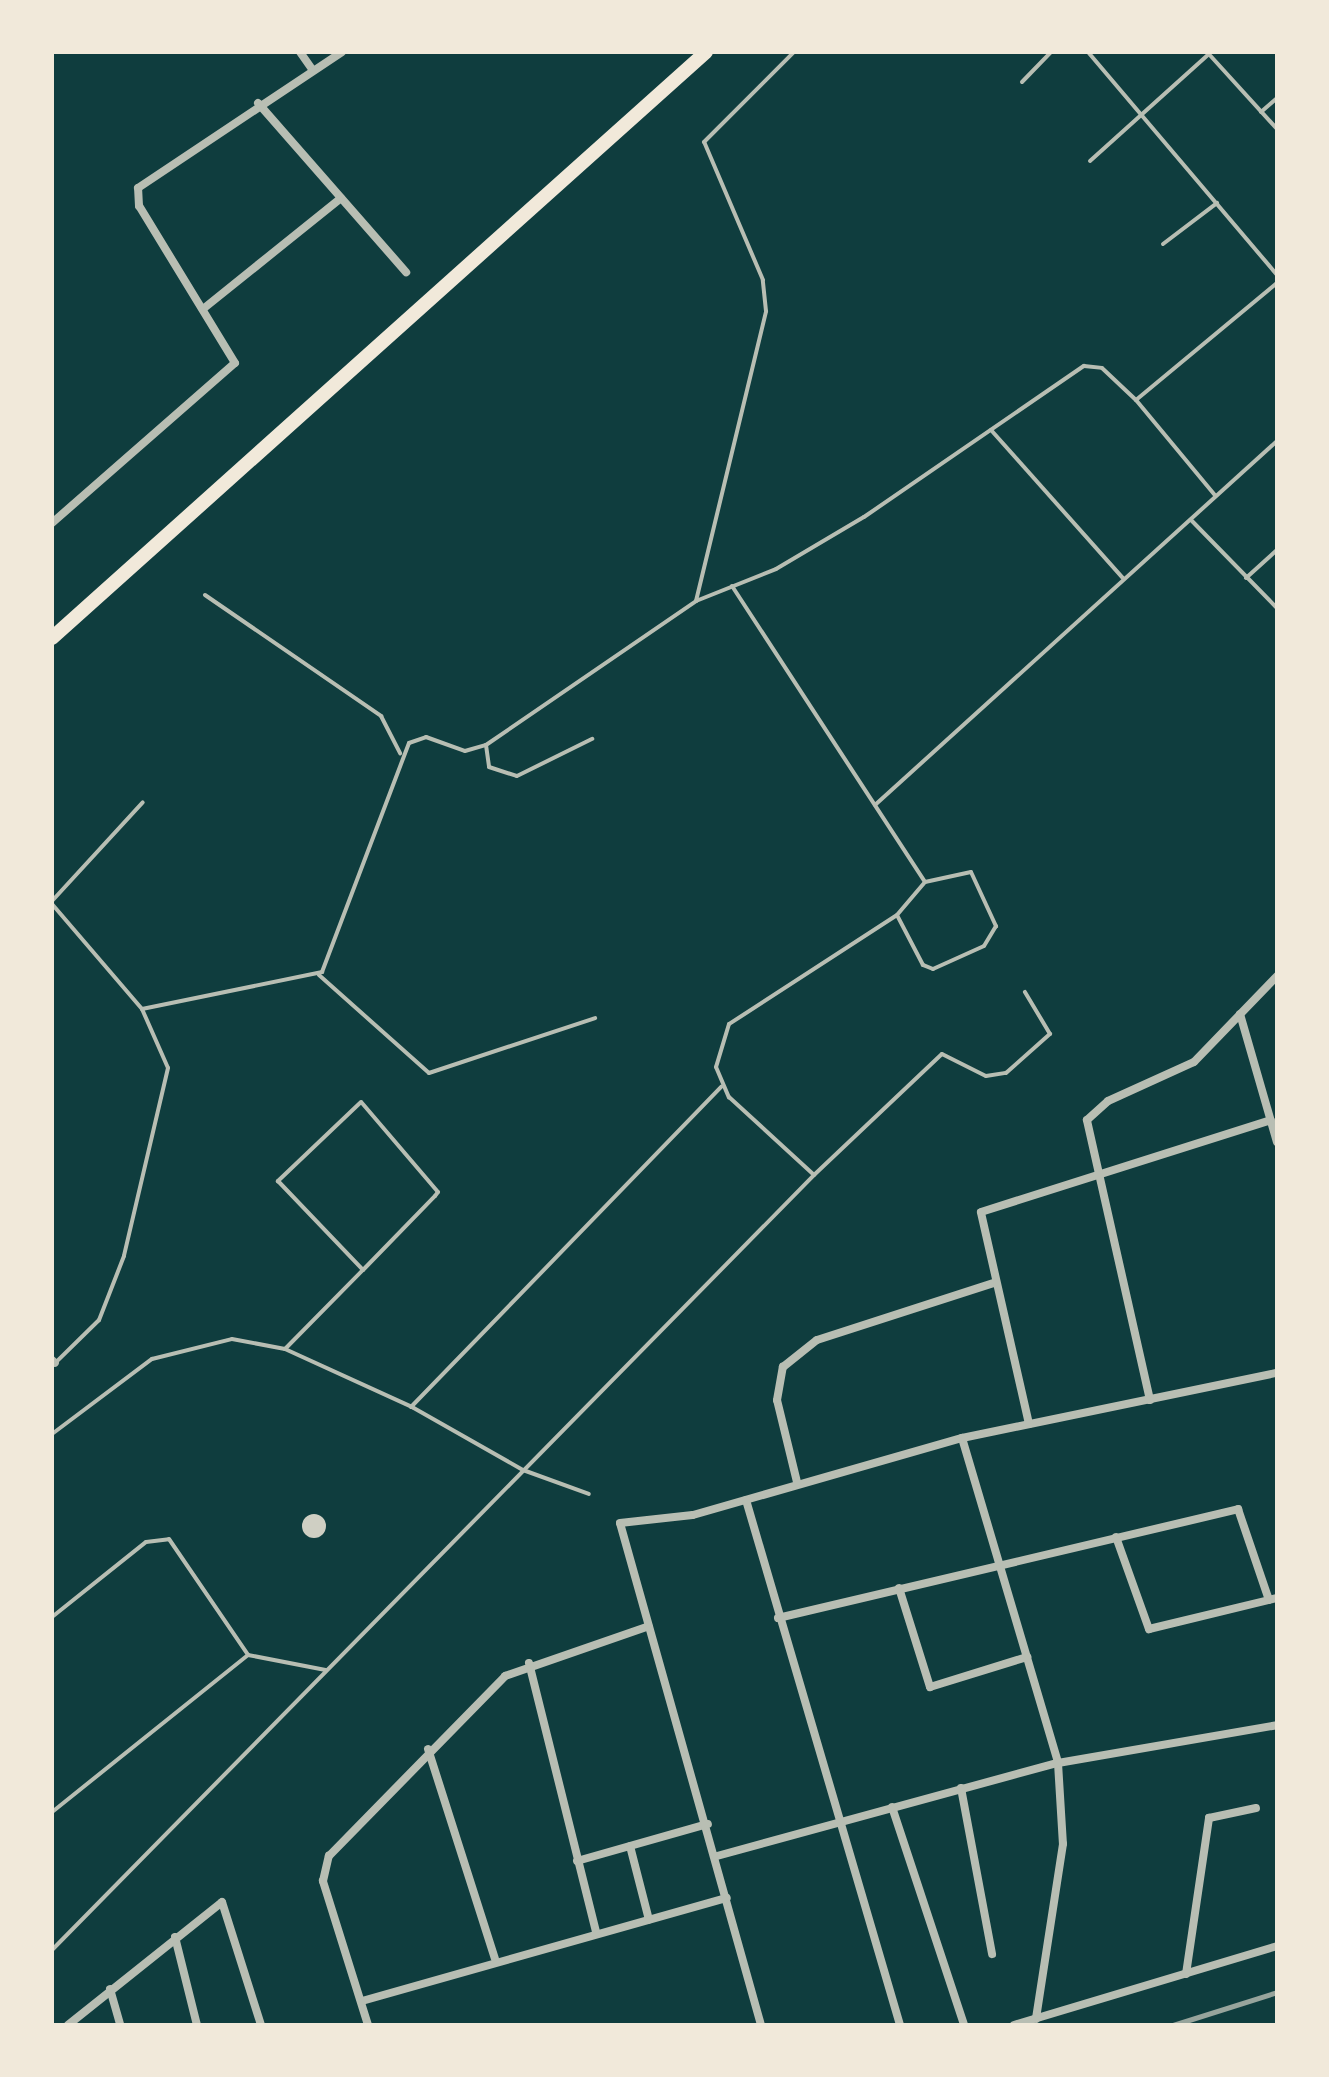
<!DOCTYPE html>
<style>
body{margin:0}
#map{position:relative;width:1329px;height:2077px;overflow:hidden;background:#0f3d3e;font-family:Manrope,sans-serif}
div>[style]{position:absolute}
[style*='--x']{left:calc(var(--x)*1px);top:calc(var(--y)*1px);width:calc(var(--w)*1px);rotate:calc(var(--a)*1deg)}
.building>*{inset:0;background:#cfcfc3}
.round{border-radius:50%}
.service>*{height:4px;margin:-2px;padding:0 2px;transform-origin:2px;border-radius:2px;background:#b8beb3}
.minor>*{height:8px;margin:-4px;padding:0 4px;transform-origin:4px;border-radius:4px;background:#b8beb3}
.primary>*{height:14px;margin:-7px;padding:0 7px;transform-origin:7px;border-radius:7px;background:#f1e9da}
.rail>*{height:5px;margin:-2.5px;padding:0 2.5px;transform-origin:2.5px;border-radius:2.5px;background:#97a49c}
span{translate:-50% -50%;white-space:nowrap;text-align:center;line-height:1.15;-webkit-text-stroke:8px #f1e9da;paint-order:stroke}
.frame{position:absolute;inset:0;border:54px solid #f1e9da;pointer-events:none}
</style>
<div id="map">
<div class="building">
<i class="round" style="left:302px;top:1514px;width:24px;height:24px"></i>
</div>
<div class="service">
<i style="--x:1088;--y:52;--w:292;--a:49.7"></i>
<i style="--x:1207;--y:52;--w:104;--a:47.7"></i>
<i style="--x:1022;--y:82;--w:42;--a:-46"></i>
<i style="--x:1261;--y:112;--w:21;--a:-41"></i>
<i style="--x:1090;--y:161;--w:160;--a:-42"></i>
<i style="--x:1163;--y:244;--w:68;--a:-37.2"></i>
<i style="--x:1136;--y:400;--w:183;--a:-39.7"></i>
<i style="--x:991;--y:430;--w:198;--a:48.3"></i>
<i style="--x:1192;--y:521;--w:122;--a:45.7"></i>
<i style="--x:1246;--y:578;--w:42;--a:-42.1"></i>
<i style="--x:732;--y:586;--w:353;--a:56.9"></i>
<i style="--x:925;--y:882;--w:47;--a:-12.3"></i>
<i style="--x:971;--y:872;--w:60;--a:65.2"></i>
<i style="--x:996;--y:926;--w:23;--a:121"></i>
<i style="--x:984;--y:946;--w:56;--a:155.7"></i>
<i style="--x:933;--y:969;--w:11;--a:-158"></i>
<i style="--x:923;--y:965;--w:56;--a:-117.5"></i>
<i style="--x:205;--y:595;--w:214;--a:34.5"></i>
<i style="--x:381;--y:716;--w:42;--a:62.8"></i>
<i style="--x:696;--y:601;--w:298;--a:-76.4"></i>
<i style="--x:766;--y:311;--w:31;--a:-96"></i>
<i style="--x:763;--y:280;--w:150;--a:-113.1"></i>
<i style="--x:704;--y:142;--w:127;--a:-45"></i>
<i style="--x:486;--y:745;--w:255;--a:-34.4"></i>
<i style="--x:696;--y:601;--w:86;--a:-21.8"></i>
<i style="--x:776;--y:569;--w:102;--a:-30.6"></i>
<i style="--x:864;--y:517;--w:267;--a:-34.5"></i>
<i style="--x:1084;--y:366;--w:18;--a:6"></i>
<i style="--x:1102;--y:368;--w:47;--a:43.3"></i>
<i style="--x:1136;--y:400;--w:124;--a:50.3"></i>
<i style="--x:875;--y:805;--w:542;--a:-42.16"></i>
<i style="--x:925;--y:882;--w:43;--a:130.3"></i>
<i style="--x:897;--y:915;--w:200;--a:147"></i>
<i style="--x:729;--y:1024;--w:45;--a:106.8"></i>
<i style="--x:716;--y:1067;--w:33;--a:67"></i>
<i style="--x:729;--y:1097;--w:115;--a:42.5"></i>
<i style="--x:814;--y:1175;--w:176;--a:-43.4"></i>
<i style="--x:942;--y:1054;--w:49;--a:26.6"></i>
<i style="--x:986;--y:1076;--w:20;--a:-9"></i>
<i style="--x:1006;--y:1073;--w:59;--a:-41.6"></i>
<i style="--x:1050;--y:1034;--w:49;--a:-120.8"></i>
<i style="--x:52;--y:901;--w:134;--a:-47.4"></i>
<i style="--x:52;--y:904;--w:138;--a:49.4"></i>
<i style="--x:142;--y:1009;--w:64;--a:66.2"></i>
<i style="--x:168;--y:1068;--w:193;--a:103.2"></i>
<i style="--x:124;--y:1256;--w:69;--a:111.3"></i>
<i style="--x:99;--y:1320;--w:63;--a:135.6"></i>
<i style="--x:319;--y:975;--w:147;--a:41.7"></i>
<i style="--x:429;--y:1073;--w:175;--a:-18.3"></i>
<i style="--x:142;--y:1009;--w:184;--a:-11.6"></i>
<i style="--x:322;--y:972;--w:245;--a:-69.2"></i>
<i style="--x:409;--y:743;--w:18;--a:-19"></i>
<i style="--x:426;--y:737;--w:41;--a:19.7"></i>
<i style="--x:465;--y:751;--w:22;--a:-16"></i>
<i style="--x:486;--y:745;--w:22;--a:82"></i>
<i style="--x:489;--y:767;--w:29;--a:18"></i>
<i style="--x:517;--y:776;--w:84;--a:-26.3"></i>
<i style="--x:285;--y:1349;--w:111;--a:-45.4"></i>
<i style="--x:363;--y:1270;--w:103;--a:-45.8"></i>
<i style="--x:435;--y:1196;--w:5;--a:-53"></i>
<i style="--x:438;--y:1192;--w:118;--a:-130.5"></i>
<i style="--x:361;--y:1102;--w:115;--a:136.4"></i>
<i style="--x:278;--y:1181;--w:123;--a:46.3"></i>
<i style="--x:411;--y:1407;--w:446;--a:-45.9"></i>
<i style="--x:52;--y:1434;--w:125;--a:-36.9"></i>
<i style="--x:152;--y:1359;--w:82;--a:-14"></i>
<i style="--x:232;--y:1339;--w:54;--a:10.7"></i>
<i style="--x:285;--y:1349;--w:140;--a:24.5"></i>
<i style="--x:412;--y:1407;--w:128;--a:29.6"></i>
<i style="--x:523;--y:1470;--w:70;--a:20"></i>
<i style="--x:52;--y:1617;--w:120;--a:-38.6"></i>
<i style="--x:146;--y:1542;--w:23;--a:-7"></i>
<i style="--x:169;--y:1539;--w:140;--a:55.7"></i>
<i style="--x:248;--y:1655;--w:251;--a:141.3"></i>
<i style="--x:248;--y:1655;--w:79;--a:10.9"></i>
<i style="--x:52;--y:1950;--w:1087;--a:-45.48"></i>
</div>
<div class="minor">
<i style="--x:300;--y:52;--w:19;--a:55"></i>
<i style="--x:258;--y:103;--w:225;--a:48.8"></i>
<i style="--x:203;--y:309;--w:177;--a:-38.8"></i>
<i style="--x:52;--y:523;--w:243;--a:-41.2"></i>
<i style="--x:235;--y:363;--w:184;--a:-121.4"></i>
<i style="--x:139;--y:206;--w:18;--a:-93"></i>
<i style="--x:138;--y:188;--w:245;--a:-33.7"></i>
<i style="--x:1240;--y:1014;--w:133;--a:73.9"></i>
<i style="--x:52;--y:1360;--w:4;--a:45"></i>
<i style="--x:1150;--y:1400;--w:287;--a:-102.7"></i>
<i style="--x:1087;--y:1120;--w:28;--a:-42"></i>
<i style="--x:1108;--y:1101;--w:94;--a:-24.4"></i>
<i style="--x:1194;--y:1062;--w:120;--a:-46"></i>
<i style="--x:1029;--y:1424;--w:217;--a:-102.8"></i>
<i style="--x:981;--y:1212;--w:304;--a:-17.6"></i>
<i style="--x:962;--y:1438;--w:339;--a:73.5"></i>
<i style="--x:1058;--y:1763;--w:81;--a:86.5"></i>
<i style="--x:1063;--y:1844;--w:177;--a:98.8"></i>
<i style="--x:797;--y:1482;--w:84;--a:-103.7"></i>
<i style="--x:777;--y:1400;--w:34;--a:-80"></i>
<i style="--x:783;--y:1367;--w:43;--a:-38.5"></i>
<i style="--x:817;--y:1340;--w:186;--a:-17.9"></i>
<i style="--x:746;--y:1500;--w:547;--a:73.65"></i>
<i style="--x:1116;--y:1537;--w:98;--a:70.3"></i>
<i style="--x:1149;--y:1629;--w:132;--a:-13.6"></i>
<i style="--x:899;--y:1588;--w:104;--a:72.6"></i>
<i style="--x:930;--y:1687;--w:102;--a:-17.2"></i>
<i style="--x:778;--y:1618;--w:473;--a:-13.3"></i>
<i style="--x:1238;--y:1509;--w:96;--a:71.2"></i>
<i style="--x:529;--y:1663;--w:277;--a:76"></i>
<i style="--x:428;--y:1749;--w:220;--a:72.3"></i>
<i style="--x:961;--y:1788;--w:169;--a:79.4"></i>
<i style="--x:892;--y:1807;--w:230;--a:71.7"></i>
<i style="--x:630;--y:1846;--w:76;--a:75.6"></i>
<i style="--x:717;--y:1856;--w:353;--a:-15.3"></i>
<i style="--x:1058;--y:1763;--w:222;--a:-9.8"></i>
<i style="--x:577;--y:1861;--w:136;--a:-15.8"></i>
<i style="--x:175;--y:1937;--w:91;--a:76"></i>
<i style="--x:1186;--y:1974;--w:158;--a:-81.6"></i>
<i style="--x:1209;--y:1818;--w:48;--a:-12"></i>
<i style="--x:110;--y:1989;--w:37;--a:74"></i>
<i style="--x:362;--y:2001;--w:379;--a:-15.8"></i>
<i style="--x:68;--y:2025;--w:197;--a:-38.6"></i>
<i style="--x:222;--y:1902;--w:129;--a:72.4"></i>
<i style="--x:368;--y:2025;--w:151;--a:-107.4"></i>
<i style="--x:323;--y:1881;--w:26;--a:-77"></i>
<i style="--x:329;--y:1856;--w:252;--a:-45.6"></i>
<i style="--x:505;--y:1676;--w:152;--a:-19.1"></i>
<i style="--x:761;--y:2025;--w:521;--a:-105.69"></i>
<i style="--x:620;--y:1523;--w:73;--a:-6.3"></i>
<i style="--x:693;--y:1515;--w:280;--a:-16"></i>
<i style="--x:962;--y:1438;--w:322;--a:-11.7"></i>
<i style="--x:1014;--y:2025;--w:275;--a:-16.7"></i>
</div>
<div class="primary">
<i style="--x:52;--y:638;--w:878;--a:-41.86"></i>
</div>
<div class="rail">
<i style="--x:1173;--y:2025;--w:109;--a:-17.6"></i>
</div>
<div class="frame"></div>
</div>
